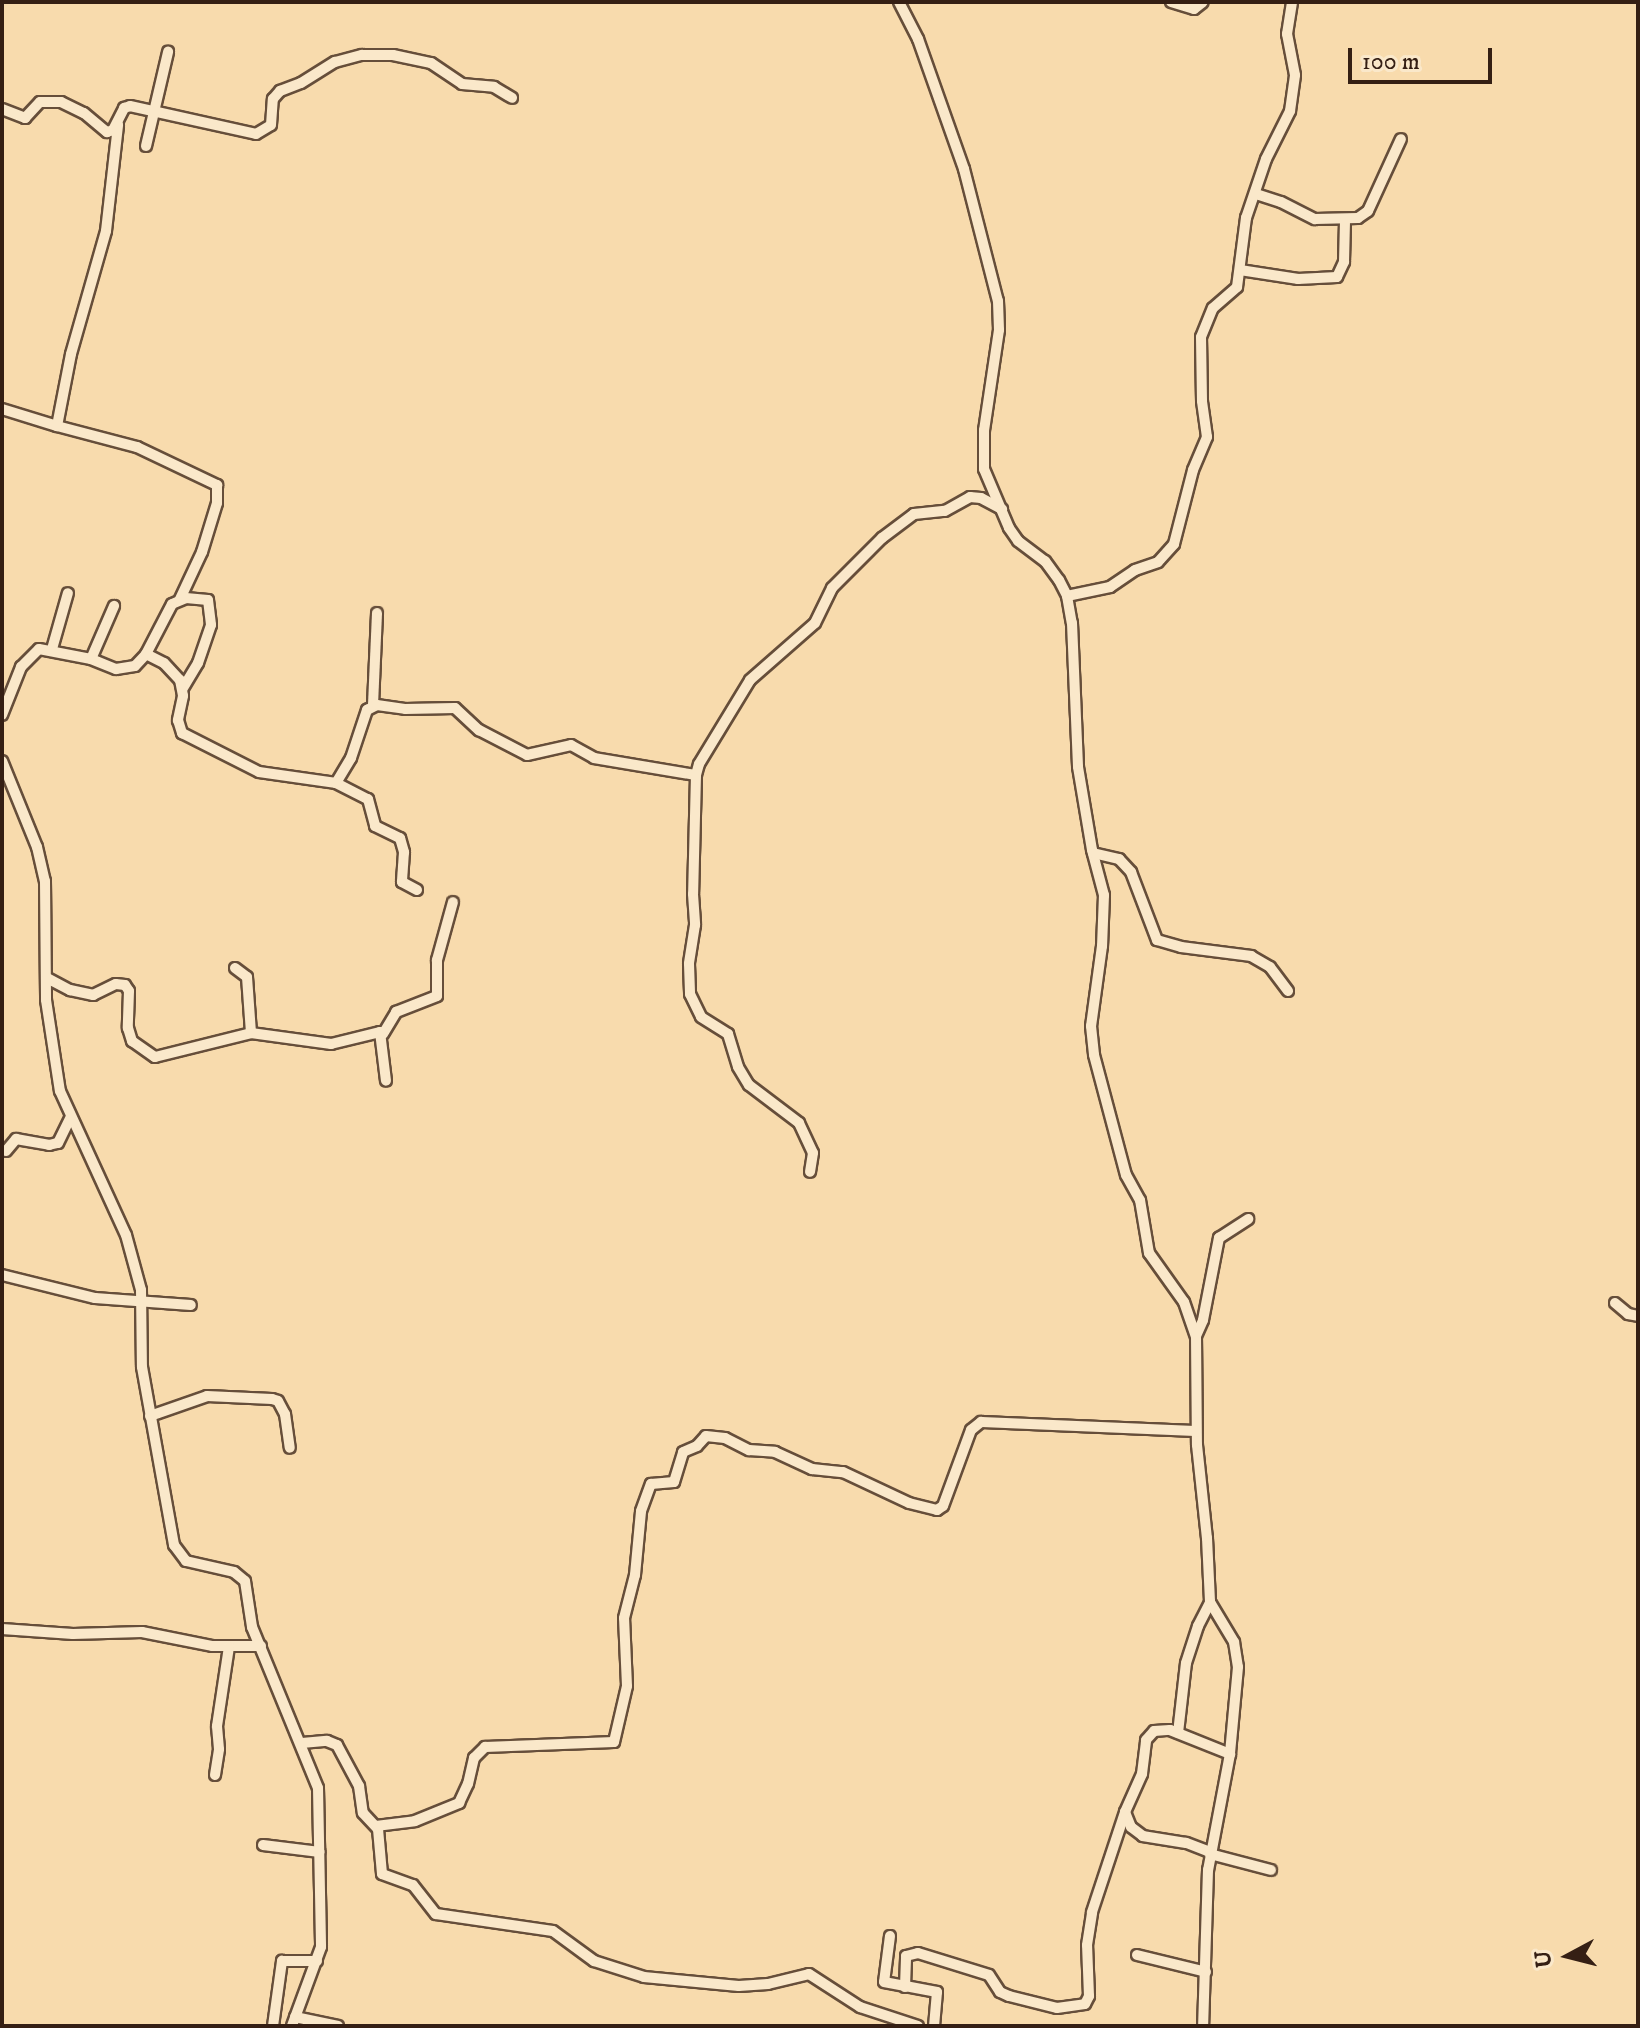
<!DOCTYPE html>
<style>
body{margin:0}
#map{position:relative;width:1640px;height:2028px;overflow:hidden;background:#f8dbad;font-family:"IM FELL DW Pica",serif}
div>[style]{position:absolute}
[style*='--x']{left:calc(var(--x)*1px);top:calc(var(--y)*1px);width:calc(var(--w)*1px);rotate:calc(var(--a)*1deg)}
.roads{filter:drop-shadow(2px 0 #664e3a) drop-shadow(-2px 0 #664e3a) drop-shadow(0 2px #664e3a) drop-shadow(0 -2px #664e3a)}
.minor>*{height:10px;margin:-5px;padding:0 5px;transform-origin:5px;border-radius:5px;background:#fae8ca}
span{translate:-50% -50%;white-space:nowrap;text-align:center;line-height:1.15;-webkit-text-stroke:8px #fae8ca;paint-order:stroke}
.frame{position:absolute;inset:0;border:4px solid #351f14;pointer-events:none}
.north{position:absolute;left:1528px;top:1916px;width:80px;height:80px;-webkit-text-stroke:6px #fae8ca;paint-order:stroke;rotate:263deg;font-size:22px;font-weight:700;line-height:32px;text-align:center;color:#351f14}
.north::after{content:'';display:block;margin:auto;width:28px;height:36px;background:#351f14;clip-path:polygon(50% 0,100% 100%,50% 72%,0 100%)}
.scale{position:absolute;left:1348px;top:48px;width:144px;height:36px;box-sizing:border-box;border:4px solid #351f14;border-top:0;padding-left:10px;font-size:24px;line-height:28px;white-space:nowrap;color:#351f14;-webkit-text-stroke:6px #fae8ca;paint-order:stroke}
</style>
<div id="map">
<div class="roads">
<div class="minor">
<i style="--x:899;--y:2;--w:42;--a:62.8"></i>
<i style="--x:918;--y:39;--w:138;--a:70.5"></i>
<i style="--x:964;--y:169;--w:136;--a:75.6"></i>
<i style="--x:998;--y:301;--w:29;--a:88"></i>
<i style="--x:999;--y:330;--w:101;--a:98.5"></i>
<i style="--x:984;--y:430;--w:39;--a:90"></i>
<i style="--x:984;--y:469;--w:64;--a:67"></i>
<i style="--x:1009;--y:528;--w:16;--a:55"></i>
<i style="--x:1018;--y:541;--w:34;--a:37"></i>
<i style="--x:1045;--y:561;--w:24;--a:54"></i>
<i style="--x:1059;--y:580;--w:18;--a:63"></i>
<i style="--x:1067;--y:596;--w:27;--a:80"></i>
<i style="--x:1072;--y:623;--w:144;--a:87.6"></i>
<i style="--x:1078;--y:767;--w:84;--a:80.4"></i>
<i style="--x:1092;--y:850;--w:47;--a:75.1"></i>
<i style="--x:1104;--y:895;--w:51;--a:92.2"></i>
<i style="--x:1102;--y:946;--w:81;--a:97.8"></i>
<i style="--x:1091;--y:1026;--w:29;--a:84"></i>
<i style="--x:1094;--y:1055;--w:124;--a:75.1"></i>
<i style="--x:1126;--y:1175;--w:29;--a:61"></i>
<i style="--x:1140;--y:1200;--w:54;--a:80.4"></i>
<i style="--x:1149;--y:1253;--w:60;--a:54.5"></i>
<i style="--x:1184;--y:1302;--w:36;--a:71"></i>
<i style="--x:1196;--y:1336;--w:109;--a:89.5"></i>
<i style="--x:1197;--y:1445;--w:94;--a:83.9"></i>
<i style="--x:1207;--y:1538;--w:64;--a:87.3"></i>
<i style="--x:1210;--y:1602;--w:47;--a:59"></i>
<i style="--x:1234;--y:1642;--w:25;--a:81"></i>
<i style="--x:1238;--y:1667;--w:87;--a:95.3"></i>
<i style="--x:1230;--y:1754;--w:118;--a:100.7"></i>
<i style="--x:1208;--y:1870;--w:156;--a:91.8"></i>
<i style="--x:1171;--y:2;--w:24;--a:17"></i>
<i style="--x:1194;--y:9;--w:11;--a:-38"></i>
<i style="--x:2;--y:109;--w:25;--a:21"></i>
<i style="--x:25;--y:118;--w:22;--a:-47"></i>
<i style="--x:40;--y:102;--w:21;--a:0"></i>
<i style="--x:61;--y:102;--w:25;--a:26"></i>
<i style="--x:84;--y:113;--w:30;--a:40"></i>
<i style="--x:107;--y:132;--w:6;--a:-18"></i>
<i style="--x:113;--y:130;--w:25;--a:-63"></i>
<i style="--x:124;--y:108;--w:6;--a:-18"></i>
<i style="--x:130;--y:106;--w:129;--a:12.5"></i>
<i style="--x:256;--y:134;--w:17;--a:-31"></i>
<i style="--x:271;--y:125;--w:26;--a:-86"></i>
<i style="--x:273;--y:99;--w:11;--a:-49"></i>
<i style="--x:280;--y:91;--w:22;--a:-21"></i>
<i style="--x:301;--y:83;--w:40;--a:-32"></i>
<i style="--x:335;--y:62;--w:28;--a:-15"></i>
<i style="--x:362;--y:55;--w:31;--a:0"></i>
<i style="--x:393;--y:55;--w:39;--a:12"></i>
<i style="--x:431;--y:63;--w:37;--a:34"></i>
<i style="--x:462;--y:84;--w:32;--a:5"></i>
<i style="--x:494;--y:87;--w:21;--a:31"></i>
<i style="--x:146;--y:146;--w:97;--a:-76.8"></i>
<i style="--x:1256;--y:194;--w:26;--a:18"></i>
<i style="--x:1281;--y:202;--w:38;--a:27"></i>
<i style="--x:1315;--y:219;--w:43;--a:-1.3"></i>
<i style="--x:1358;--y:218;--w:12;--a:-35"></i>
<i style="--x:1368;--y:211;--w:79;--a:-65.4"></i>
<i style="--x:1240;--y:270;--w:59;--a:8.8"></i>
<i style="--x:1298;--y:279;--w:39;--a:-3"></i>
<i style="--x:1337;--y:277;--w:17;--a:-65"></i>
<i style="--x:1344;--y:262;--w:42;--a:-88.6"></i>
<i style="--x:2;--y:409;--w:58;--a:17.2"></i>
<i style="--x:57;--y:426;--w:73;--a:-79"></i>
<i style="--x:71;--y:354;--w:128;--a:-74.1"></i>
<i style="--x:106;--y:231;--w:107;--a:-83.5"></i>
<i style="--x:57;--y:426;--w:83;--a:14.7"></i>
<i style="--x:137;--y:447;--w:89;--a:25.4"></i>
<i style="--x:217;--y:485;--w:18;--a:90"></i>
<i style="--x:217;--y:503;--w:51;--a:107"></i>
<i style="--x:202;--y:552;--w:52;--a:115.1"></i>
<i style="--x:1067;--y:596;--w:44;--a:-11.8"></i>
<i style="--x:1110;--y:587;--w:30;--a:-34"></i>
<i style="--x:1135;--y:570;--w:24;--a:-19"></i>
<i style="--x:1158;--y:562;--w:24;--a:-48"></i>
<i style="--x:1174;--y:544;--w:76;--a:-75.6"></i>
<i style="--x:1193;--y:470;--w:36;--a:-67"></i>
<i style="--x:1207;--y:437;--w:36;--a:-98"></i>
<i style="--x:1202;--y:401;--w:64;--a:-90.9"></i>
<i style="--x:1201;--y:337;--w:31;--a:-68"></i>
<i style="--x:1213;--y:308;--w:32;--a:-41"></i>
<i style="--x:1237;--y:287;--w:70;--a:-82.6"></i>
<i style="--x:1246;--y:218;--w:62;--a:-71.3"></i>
<i style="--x:1266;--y:159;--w:54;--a:-63.4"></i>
<i style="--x:1290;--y:111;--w:36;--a:-82"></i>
<i style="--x:1295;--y:75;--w:42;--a:-101"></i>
<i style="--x:1287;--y:34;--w:32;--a:-81"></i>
<i style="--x:52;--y:649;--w:58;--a:-74.1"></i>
<i style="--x:146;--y:654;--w:56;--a:-62.5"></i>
<i style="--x:172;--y:604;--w:15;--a:-23"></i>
<i style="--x:186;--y:598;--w:22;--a:5"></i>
<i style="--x:208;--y:600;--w:25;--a:83"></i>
<i style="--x:211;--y:625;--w:40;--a:108.9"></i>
<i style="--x:198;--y:663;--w:29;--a:121"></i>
<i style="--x:91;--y:659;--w:58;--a:-66.5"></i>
<i style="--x:373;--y:705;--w:92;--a:-87.5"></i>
<i style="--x:2;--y:715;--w:52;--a:-68.4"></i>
<i style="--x:21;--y:667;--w:25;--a:-45"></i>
<i style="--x:39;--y:649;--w:53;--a:10.9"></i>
<i style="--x:91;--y:659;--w:27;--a:22"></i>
<i style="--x:116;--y:669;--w:19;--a:-9"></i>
<i style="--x:135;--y:666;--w:16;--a:-47"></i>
<i style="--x:146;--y:654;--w:20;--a:27"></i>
<i style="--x:164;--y:663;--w:23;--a:47"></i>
<i style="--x:180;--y:680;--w:16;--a:79"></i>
<i style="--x:183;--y:696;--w:25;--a:102"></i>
<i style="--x:178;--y:720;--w:14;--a:73"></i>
<i style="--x:182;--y:733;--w:86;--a:26.9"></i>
<i style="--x:259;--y:772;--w:78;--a:8.1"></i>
<i style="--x:336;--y:783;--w:29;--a:-59"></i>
<i style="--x:351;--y:758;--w:51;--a:-71.6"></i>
<i style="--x:367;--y:710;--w:11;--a:-27"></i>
<i style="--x:377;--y:705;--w:28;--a:8"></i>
<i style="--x:405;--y:709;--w:50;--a:-1.1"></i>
<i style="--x:455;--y:708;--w:33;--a:43"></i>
<i style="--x:479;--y:730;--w:54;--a:27.5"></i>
<i style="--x:527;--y:755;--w:45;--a:-12.8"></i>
<i style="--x:571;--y:745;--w:26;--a:29"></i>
<i style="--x:594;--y:758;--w:103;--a:9.5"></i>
<i style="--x:696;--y:775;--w:11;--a:-75"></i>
<i style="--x:699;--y:764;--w:98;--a:-58.7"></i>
<i style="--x:750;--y:680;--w:86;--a:-41.2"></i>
<i style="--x:815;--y:623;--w:39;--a:-64"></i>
<i style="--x:832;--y:588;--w:71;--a:-45"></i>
<i style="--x:882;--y:538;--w:40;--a:-37"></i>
<i style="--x:914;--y:514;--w:31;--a:-6"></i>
<i style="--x:945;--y:511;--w:29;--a:-29"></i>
<i style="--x:970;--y:497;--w:11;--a:5"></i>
<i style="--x:981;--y:498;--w:24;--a:28"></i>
<i style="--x:2;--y:761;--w:93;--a:67.9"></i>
<i style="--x:37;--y:847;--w:35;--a:77"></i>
<i style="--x:45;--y:881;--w:119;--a:89.5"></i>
<i style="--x:46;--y:1000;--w:92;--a:81.3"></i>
<i style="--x:60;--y:1091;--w:158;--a:65.4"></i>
<i style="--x:126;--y:1235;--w:57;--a:74.7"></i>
<i style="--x:141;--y:1290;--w:77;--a:89.3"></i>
<i style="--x:142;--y:1367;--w:181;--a:79.8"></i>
<i style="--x:174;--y:1545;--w:20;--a:53"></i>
<i style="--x:186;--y:1561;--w:49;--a:12.9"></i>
<i style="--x:234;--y:1572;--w:14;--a:39"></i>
<i style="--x:245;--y:1581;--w:47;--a:81.3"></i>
<i style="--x:252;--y:1627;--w:174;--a:67.7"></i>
<i style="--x:318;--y:1788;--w:159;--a:88.9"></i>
<i style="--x:321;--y:1947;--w:84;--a:110.2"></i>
<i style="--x:696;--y:775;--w:119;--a:91.4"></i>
<i style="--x:693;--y:894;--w:31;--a:86"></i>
<i style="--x:695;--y:925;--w:39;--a:99"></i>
<i style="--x:689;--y:964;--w:30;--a:88"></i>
<i style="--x:690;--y:994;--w:25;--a:64"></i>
<i style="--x:701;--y:1017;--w:32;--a:32"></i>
<i style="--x:728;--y:1034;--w:34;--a:73"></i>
<i style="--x:738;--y:1067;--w:21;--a:59"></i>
<i style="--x:749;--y:1085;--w:63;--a:37.2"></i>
<i style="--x:799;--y:1123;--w:33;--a:65"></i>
<i style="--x:813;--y:1153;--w:19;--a:99"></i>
<i style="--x:336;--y:783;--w:36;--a:27"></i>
<i style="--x:368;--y:799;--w:28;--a:75"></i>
<i style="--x:375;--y:826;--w:28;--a:26"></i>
<i style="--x:400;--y:838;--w:15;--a:74"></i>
<i style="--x:404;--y:852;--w:30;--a:94"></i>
<i style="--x:402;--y:882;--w:17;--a:28"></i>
<i style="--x:1093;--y:853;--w:27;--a:13"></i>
<i style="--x:1119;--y:859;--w:18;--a:47"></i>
<i style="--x:1131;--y:872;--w:73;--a:69.1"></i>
<i style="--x:1157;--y:940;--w:25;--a:16"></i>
<i style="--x:1181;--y:947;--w:71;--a:7.3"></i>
<i style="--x:1251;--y:956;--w:22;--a:30"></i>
<i style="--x:1270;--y:967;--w:30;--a:53"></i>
<i style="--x:235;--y:968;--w:15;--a:37"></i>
<i style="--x:247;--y:977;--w:56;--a:85.9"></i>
<i style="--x:47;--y:978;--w:26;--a:28"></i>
<i style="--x:70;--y:990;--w:24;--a:12"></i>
<i style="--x:93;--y:995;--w:25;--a:-26"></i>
<i style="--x:116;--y:984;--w:9;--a:6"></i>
<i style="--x:125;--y:985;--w:7;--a:56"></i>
<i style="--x:129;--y:991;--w:37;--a:92"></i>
<i style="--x:128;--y:1028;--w:14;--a:73"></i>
<i style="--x:132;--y:1041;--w:28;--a:35"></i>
<i style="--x:155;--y:1057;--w:99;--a:-14"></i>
<i style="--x:251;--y:1033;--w:81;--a:7.8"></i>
<i style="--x:331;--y:1044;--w:50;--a:-13.8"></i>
<i style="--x:380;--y:1032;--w:49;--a:83"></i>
<i style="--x:383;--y:1034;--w:26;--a:-59"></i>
<i style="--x:396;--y:1012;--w:44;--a:-21.3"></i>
<i style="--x:437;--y:996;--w:36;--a:-90"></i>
<i style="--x:437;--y:960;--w:60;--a:-74.6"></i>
<i style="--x:6;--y:1151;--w:16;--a:-50"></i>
<i style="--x:16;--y:1139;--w:34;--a:10"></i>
<i style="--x:49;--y:1145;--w:9;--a:-13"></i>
<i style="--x:58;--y:1143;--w:28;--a:-64"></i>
<i style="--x:2;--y:1275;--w:96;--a:13.9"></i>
<i style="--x:95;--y:1298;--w:96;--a:4.2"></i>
<i style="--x:1615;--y:1303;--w:17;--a:40"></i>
<i style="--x:1628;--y:1314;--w:10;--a:11"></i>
<i style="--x:1196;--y:1336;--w:17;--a:-66"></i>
<i style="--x:1203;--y:1320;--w:84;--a:-79"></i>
<i style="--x:1219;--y:1238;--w:35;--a:-33"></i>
<i style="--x:150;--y:1416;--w:60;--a:-19.3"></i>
<i style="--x:207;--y:1396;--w:65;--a:2.6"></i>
<i style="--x:272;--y:1399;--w:6;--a:18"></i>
<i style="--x:278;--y:1401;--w:15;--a:62"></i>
<i style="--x:285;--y:1414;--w:34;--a:82"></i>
<i style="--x:2;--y:1629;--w:71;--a:4"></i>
<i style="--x:73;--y:1634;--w:69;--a:-1.7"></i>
<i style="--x:142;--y:1632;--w:71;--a:11.3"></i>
<i style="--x:212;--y:1646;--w:49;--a:0"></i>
<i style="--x:1178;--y:1733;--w:70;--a:-83.5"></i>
<i style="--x:1186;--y:1663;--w:39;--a:-72"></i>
<i style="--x:1198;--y:1626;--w:27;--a:-63"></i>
<i style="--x:302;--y:1743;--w:25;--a:-5"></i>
<i style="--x:327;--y:1741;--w:11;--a:22"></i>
<i style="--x:337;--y:1745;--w:47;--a:61.8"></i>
<i style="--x:359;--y:1786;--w:27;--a:82"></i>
<i style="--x:363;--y:1813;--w:22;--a:47"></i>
<i style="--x:378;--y:1829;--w:45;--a:84.9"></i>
<i style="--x:382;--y:1874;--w:33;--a:20"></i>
<i style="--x:413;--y:1885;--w:37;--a:52"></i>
<i style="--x:436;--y:1914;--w:118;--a:8.3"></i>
<i style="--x:553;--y:1931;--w:51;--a:36.2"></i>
<i style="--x:594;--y:1961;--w:52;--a:17.7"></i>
<i style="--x:644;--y:1977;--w:95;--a:5.4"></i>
<i style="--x:739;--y:1986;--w:29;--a:-4"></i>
<i style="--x:768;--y:1984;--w:42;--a:-13.7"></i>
<i style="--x:809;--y:1974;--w:61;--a:32.9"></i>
<i style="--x:860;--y:2007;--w:61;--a:18.1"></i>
<i style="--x:215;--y:1775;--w:26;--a:-81"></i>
<i style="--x:219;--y:1749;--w:23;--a:-95"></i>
<i style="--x:217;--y:1726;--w:80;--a:-81.4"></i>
<i style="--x:376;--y:1826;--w:39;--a:-7"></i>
<i style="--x:415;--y:1821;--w:48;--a:-22.2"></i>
<i style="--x:459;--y:1803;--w:21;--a:-65"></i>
<i style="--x:468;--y:1784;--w:27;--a:-77"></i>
<i style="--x:474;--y:1758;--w:16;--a:-45"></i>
<i style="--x:485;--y:1747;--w:129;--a:-2.2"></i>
<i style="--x:614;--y:1742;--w:57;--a:-76.9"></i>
<i style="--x:627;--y:1686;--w:68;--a:-92.5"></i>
<i style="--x:624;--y:1618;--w:44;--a:-75.7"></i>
<i style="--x:635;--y:1575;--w:64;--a:-84.6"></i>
<i style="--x:641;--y:1511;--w:29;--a:-70"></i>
<i style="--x:651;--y:1484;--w:23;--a:-5"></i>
<i style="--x:674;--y:1482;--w:31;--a:-73"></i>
<i style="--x:683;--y:1452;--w:15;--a:-23"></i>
<i style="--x:697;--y:1446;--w:13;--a:-48"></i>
<i style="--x:706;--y:1436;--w:19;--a:6"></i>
<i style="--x:725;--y:1438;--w:27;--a:27"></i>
<i style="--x:749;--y:1450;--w:26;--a:4"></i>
<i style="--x:775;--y:1452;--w:41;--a:24.7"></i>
<i style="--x:812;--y:1469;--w:31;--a:6"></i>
<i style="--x:843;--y:1472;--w:73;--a:25.2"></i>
<i style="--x:909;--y:1503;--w:29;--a:14"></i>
<i style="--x:937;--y:1510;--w:7;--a:-34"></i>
<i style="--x:943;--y:1506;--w:81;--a:-69.8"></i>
<i style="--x:971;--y:1430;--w:13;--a:-39"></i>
<i style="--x:981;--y:1422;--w:215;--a:2.4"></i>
<i style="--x:263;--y:1845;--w:57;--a:7"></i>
<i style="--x:1210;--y:1852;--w:26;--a:-159"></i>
<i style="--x:1186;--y:1843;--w:44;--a:-170.8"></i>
<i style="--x:1143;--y:1836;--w:15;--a:-143"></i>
<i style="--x:1131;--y:1827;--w:16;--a:-112"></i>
<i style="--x:1125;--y:1812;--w:42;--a:-65.9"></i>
<i style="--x:1142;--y:1774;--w:34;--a:-83"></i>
<i style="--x:1146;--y:1740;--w:12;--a:-48"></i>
<i style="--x:1154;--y:1731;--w:16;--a:-4"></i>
<i style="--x:1170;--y:1730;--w:65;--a:21.8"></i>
<i style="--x:1210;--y:1854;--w:63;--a:14.7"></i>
<i style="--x:890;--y:1936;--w:46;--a:97.4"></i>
<i style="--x:884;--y:1982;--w:54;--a:10.7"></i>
<i style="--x:937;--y:1992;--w:34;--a:95"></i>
<i style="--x:1137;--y:1955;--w:71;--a:13.8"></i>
<i style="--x:905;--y:1987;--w:31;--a:-88"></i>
<i style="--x:906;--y:1956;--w:12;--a:-14"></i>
<i style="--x:918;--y:1953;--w:74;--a:17.2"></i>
<i style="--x:989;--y:1975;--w:20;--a:57"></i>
<i style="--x:1000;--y:1992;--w:10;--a:24"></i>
<i style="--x:1009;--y:1996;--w:49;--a:14"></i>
<i style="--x:1057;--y:2008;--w:28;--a:-8"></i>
<i style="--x:1085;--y:2004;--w:9;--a:-63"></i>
<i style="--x:1089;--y:1996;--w:51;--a:-92.2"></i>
<i style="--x:1087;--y:1945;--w:33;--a:-81"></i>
<i style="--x:1092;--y:1912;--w:105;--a:-71.7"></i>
<i style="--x:295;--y:2017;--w:44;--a:11.8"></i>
<i style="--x:273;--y:2026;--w:66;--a:-82.1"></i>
<i style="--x:282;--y:1961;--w:35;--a:0"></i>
</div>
</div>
<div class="frame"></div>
<div class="north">U</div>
<div class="scale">100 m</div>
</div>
